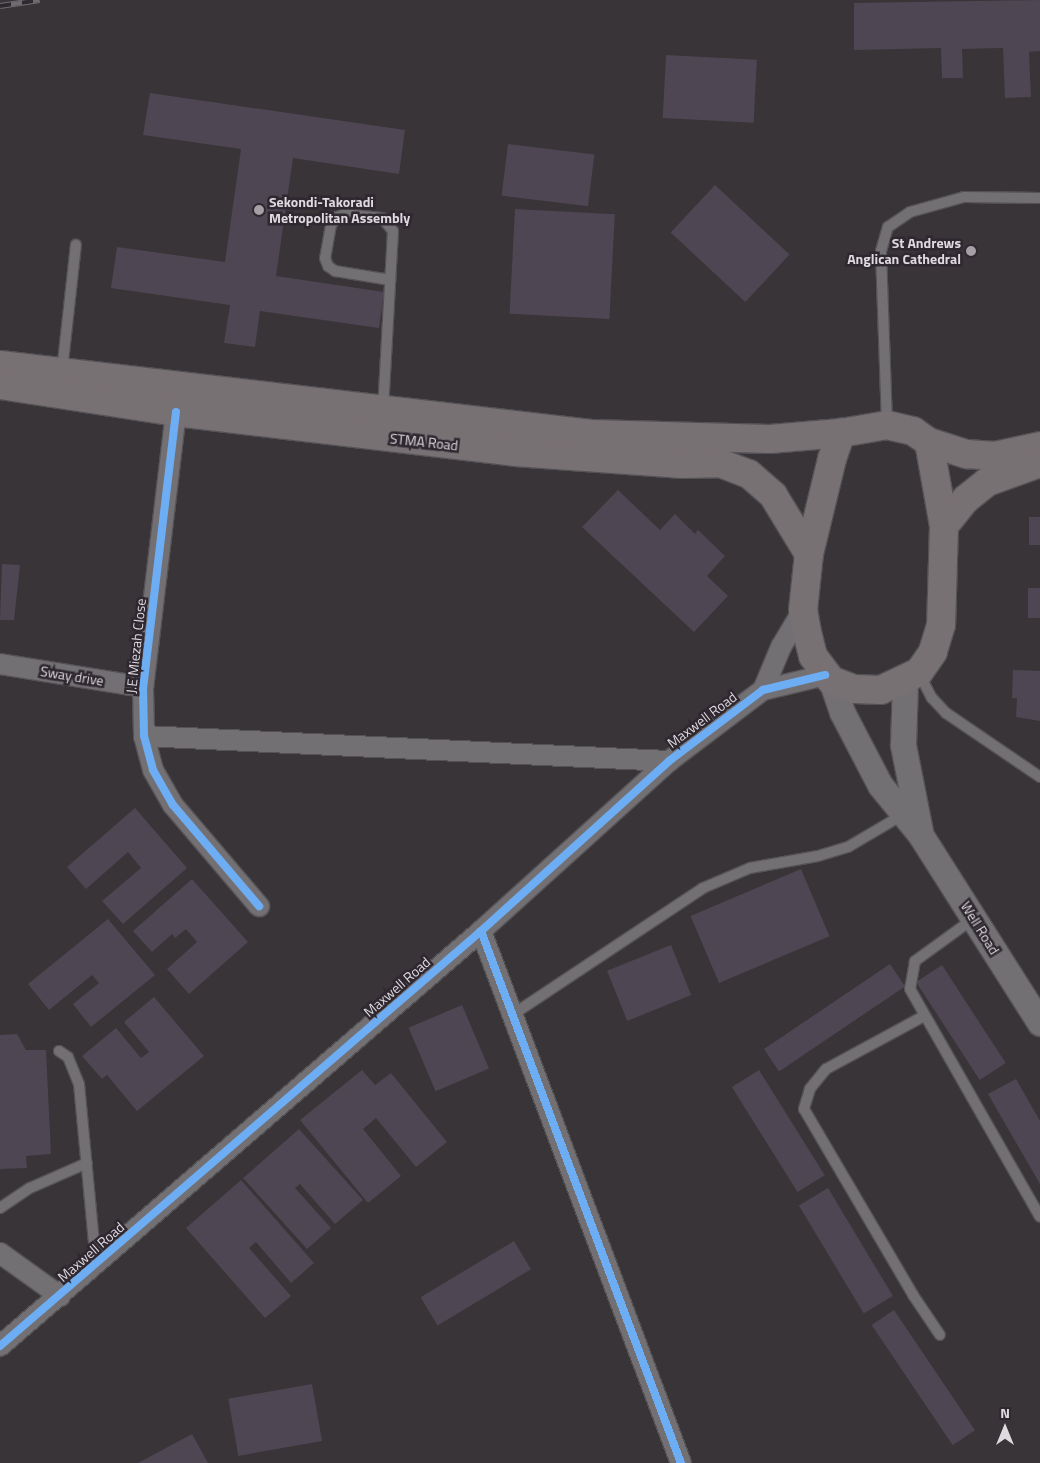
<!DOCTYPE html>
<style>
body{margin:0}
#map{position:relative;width:1040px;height:1463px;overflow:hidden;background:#383438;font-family:"Titillium Web",sans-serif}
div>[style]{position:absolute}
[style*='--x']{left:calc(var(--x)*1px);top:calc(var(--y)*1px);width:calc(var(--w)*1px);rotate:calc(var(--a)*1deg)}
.building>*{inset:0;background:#4e4652;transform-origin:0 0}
.roads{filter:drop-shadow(1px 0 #555256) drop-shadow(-1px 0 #555256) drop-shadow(0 1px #555256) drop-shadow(0 -1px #555256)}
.service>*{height:10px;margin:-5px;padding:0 5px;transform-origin:5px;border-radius:5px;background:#737074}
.minor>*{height:20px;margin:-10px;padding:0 10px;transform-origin:10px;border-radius:10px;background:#737074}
.tertiary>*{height:25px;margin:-12.5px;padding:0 12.5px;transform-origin:12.5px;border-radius:12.5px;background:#737074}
.secondary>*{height:28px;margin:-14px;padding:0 14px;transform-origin:14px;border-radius:14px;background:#787174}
.rail>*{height:5.5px;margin-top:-2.75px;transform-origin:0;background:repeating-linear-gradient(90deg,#2f2830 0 11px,#6f6c6f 0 22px);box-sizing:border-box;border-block:1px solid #6f6c6f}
.cycleway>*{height:8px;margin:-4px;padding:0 4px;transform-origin:4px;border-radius:4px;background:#6dadf4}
.dots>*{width:14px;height:14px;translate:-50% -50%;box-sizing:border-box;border:2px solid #2f2830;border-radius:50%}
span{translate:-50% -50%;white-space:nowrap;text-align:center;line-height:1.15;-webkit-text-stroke:5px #2f2830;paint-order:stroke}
.poi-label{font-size:14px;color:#dfdae0;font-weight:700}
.left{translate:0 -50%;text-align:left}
.right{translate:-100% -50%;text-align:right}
.street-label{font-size:14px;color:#dfdae0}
.north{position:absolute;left:980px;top:1403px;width:50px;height:50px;-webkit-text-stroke:4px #2f2830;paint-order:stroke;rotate:0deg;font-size:14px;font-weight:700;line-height:20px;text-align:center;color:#dfdae0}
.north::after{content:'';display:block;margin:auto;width:18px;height:22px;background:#dfdae0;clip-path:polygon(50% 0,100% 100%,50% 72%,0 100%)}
</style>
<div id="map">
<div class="building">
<i style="clip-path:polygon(1040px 0,1040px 51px,1029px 52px,1031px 97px,1005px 98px,1003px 48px,962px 49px,963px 78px,942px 78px,941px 48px,854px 50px,854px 3px)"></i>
<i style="left:666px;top:55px;width:91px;height:63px;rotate:3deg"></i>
<i style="clip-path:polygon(150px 93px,405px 130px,399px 174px,293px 158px,276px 276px,384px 292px,379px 328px,260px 311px,255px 347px,224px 343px,230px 305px,111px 288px,117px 247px,225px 262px,241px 149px,143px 135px)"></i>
<i style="left:508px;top:144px;width:87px;height:52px;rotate:7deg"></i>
<i style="left:715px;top:185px;width:102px;height:65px;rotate:43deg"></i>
<i style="left:515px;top:209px;width:100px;height:105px;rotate:3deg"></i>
<i style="clip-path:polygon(618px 490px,660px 530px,675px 514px,695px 534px,698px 530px,725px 556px,707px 576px,728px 596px,694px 632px,582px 527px)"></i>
<i style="left:1029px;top:517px;width:11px;height:28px"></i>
<i style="clip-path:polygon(2px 564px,20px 565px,14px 620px,0 620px)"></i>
<i style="left:1028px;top:588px;width:12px;height:30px"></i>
<i style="clip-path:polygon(1013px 670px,1040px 671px,1040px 721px,1016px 717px,1017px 698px,1012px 698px)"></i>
<i style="clip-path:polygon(135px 808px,187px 868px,123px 924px,102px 901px,141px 868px,128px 852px,86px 889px,67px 867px)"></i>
<i style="left:801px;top:869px;width:73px;height:120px;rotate:67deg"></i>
<i style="clip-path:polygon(192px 879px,248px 942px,189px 994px,167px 969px,197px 942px,186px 929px,175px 938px,172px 934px,152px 952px,133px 931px)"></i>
<i style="clip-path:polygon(108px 919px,155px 975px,91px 1027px,73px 1004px,99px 983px,92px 975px,49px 1010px,28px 984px)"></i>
<i style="left:671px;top:945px;width:54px;height:69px;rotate:68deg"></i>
<i style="left:890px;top:964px;width:27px;height:152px;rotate:56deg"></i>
<i style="left:942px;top:965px;width:117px;height:31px;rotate:57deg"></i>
<i style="clip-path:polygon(154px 997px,204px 1056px,137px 1111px,107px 1075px,102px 1079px,82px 1056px,116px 1028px,141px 1058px,149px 1052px,124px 1022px)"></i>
<i style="left:462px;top:1005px;width:69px;height:58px;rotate:67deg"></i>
<i style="clip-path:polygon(17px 1034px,26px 1050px,46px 1050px,51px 1154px,26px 1156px,27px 1168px,0 1169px,0 1035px)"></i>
<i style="clip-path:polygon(362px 1070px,375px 1085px,391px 1073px,447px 1142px,416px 1167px,376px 1118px,363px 1129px,401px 1176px,368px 1203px,300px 1120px)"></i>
<i style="left:759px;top:1070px;width:124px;height:32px;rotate:58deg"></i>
<i style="clip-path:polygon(1016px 1079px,1040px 1121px,1040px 1184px,988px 1094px)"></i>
<i style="clip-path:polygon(299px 1129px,363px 1200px,335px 1224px,300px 1184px,295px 1188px,331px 1228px,307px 1249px,243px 1178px)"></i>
<i style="clip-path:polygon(241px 1180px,314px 1263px,291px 1283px,256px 1242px,249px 1248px,291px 1296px,265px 1318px,186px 1228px)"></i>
<i style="left:828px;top:1188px;width:126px;height:34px;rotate:59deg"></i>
<i style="left:514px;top:1241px;width:33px;height:109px;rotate:59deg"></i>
<i style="left:894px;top:1310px;width:145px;height:27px;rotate:56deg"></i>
<i style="left:312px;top:1384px;width:58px;height:85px;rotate:80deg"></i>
<i style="clip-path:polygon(192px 1434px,208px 1463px,138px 1463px)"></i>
</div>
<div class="roads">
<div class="service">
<i style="--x:62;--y:371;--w:127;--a:-83.7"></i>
<i style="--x:383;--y:410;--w:179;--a:-86.8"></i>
<i style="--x:393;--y:231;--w:17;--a:-130"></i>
<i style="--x:382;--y:218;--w:37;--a:-174"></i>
<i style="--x:345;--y:214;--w:9;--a:159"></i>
<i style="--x:337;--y:217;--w:10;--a:127"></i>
<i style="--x:331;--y:225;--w:34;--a:100"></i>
<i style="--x:325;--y:258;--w:9;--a:69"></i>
<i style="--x:328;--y:266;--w:9;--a:36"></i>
<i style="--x:335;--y:271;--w:56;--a:9.3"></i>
<i style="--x:887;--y:424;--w:173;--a:-92"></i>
<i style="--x:881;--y:251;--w:25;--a:-74"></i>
<i style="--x:888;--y:227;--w:27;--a:-34"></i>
<i style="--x:910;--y:212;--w:56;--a:-15.5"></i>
<i style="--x:964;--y:197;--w:76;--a:0.8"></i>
<i style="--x:919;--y:673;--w:28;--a:63"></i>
<i style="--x:932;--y:698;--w:21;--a:47"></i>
<i style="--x:946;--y:713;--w:114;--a:34.2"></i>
<i style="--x:973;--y:919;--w:72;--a:144.1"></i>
<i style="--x:915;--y:961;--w:28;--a:100"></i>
<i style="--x:910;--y:989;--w:262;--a:60.3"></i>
<i style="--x:512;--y:1015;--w:229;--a:-33.6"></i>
<i style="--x:703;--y:888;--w:51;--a:-23.1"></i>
<i style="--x:750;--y:868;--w:69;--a:-10"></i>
<i style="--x:818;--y:856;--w:31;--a:-17"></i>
<i style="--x:848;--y:847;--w:65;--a:-30.5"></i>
<i style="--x:924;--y:1016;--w:111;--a:151.6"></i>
<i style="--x:826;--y:1069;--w:26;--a:129"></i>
<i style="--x:810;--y:1089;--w:21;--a:107"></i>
<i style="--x:804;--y:1109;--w:216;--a:59.6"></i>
<i style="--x:913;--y:1295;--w:48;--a:56"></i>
<i style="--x:59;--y:1051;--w:11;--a:34"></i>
<i style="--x:68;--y:1057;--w:29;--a:68"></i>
<i style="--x:79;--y:1084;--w:180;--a:84.6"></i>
<i style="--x:0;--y:1208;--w:36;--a:-34"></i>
<i style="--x:30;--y:1188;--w:62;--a:-23.7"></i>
</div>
<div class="minor">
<i style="--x:176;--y:412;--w:277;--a:96.8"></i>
<i style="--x:143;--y:687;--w:49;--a:88.8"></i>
<i style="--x:144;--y:736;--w:35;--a:75"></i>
<i style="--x:153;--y:770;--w:40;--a:60.3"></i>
<i style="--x:173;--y:805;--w:133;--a:49.6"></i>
<i style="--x:0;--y:664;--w:145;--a:9.1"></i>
<i style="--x:763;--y:690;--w:47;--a:-67.3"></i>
<i style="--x:781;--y:647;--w:43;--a:-59.3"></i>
<i style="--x:144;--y:736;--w:526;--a:2.73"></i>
<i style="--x:481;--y:931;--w:568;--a:69.4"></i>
<i style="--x:0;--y:1253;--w:74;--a:35.6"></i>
<i style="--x:0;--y:1346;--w:635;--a:-40.79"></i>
<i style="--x:481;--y:931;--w:253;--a:-42.1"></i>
<i style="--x:669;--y:761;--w:118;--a:-37.1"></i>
<i style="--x:763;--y:690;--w:64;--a:-13.6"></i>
</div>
<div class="tertiary">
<i style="--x:831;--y:680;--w:34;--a:71"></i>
<i style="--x:842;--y:712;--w:82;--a:62.5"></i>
<i style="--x:880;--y:785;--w:63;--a:50.8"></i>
<i style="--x:920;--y:834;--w:224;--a:57.6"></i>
<i style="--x:905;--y:682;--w:63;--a:91.8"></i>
<i style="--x:903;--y:745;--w:88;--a:78.8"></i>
</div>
<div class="secondary">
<i style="--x:0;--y:365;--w:595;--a:6.66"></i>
<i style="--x:591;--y:434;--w:179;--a:1.6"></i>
<i style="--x:770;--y:439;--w:71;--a:-4.8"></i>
<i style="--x:841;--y:433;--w:47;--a:-9.9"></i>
<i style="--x:887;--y:425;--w:27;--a:13"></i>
<i style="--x:913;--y:431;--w:19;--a:35"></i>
<i style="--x:929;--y:442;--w:85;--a:79.9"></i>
<i style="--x:944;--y:526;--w:99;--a:91.7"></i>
<i style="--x:941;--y:625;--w:28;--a:107"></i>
<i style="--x:933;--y:652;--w:24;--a:125"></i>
<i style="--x:919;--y:672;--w:42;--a:154.7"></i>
<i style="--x:881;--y:690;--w:27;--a:-178"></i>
<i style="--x:854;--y:689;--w:25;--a:-159"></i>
<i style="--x:831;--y:680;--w:30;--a:-127"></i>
<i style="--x:813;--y:656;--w:25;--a:-104"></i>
<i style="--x:807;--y:632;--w:22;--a:-100"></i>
<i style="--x:803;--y:610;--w:56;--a:-83.9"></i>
<i style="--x:809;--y:554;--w:98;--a:-76.4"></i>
<i style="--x:832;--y:459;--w:28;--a:-71"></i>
<i style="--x:0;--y:385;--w:178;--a:8.7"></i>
<i style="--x:176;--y:412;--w:341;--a:6.7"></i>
<i style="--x:515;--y:452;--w:166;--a:4.1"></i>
<i style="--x:681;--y:464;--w:39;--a:-1"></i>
<i style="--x:720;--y:463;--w:31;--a:21"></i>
<i style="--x:749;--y:474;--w:32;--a:41"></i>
<i style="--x:773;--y:495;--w:69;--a:58.6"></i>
<i style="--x:929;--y:442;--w:40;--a:18"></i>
<i style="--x:967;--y:454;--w:28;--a:4"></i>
<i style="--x:995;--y:456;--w:46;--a:-12.5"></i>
<i style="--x:944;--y:526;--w:35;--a:-51"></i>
<i style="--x:966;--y:499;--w:27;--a:-39"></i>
<i style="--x:987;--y:482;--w:56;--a:-19.7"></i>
</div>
</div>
<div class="rail">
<i style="--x:0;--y:6;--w:40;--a:-8.5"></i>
</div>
<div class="cycleway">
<i style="--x:176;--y:412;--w:277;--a:96.8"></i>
<i style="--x:143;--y:687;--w:49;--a:88.8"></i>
<i style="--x:144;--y:736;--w:35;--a:75"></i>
<i style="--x:153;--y:770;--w:40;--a:60.3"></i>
<i style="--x:173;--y:805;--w:133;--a:49.6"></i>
<i style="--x:481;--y:931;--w:568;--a:69.4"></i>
<i style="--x:0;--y:1346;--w:635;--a:-40.79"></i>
<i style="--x:481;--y:931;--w:253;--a:-42.1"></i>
<i style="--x:669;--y:761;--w:118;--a:-37.1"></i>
<i style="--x:763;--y:690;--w:64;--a:-13.6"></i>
</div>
<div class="dots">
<i style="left:259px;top:210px;background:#a5a0a5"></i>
<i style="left:971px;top:251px;background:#a5a0a5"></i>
</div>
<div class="poi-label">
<span class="left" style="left:269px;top:210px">Sekondi-Takoradi<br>Metropolitan Assembly</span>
<span class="right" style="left:961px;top:251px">St Andrews<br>Anglican Cathedral</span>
</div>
<div class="street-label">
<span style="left:424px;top:442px;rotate:6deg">STMA Road</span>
<span style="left:136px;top:646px;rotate:-84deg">J.E Miezah Close</span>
<span style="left:72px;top:676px;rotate:9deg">Sway drive</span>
<span style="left:702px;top:720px;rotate:-37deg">Maxwell Road</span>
<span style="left:980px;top:928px;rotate:58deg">Well Road</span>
<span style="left:397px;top:987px;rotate:-41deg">Maxwell Road</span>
<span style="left:91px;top:1252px;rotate:-41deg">Maxwell Road</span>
</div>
<div class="north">N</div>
</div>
